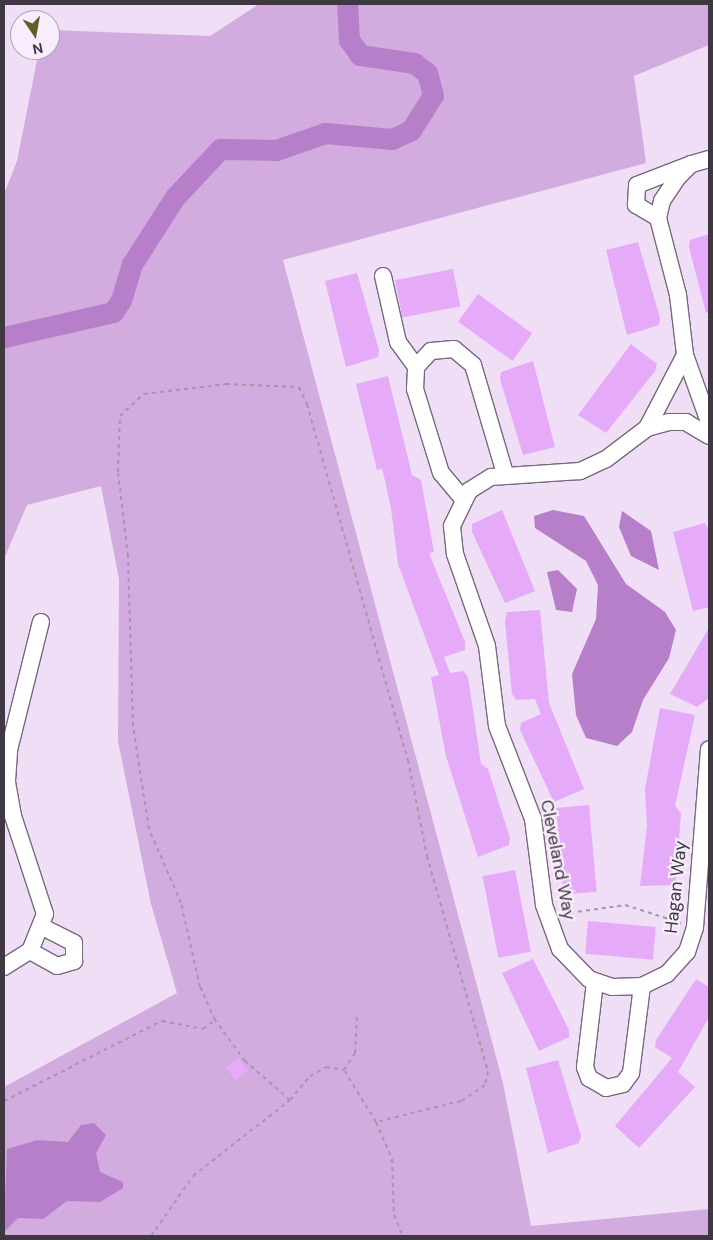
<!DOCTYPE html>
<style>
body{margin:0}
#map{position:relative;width:713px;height:1240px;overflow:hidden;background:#f0ddf6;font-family:"DM Sans",sans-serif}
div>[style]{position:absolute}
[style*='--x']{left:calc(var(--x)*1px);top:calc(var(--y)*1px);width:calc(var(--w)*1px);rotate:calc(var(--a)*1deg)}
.green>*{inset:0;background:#d2acdf}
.water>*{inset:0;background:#b77fc9}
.river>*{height:21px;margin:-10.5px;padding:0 10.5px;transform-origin:10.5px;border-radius:10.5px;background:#b77fc9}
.building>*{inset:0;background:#e5aaf8;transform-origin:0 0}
.path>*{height:2px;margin-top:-1px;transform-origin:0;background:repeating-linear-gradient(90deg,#a597aa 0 4px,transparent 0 8px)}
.roads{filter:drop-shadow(1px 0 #78687d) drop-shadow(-1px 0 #78687d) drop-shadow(0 1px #78687d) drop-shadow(0 -1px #78687d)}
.minor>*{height:16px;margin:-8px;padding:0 8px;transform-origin:8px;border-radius:8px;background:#fff}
span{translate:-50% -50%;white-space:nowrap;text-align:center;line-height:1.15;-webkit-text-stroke:4.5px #f8edfc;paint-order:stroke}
.street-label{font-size:18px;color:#3f3842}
.frame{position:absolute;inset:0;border:5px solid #3f3842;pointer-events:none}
.north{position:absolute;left:10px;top:10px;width:50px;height:50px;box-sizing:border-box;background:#f8edfc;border:1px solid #aea5b2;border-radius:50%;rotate:168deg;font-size:14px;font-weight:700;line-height:20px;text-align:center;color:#3f3842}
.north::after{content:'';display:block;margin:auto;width:18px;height:22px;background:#605e2a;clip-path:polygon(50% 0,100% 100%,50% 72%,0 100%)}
</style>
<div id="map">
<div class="green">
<i style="clip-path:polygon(259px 4px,709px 4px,709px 45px,634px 76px,646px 163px,283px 260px,503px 1083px,531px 1226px,709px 1209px,709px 1236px,4px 1236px,4px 1087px,177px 993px,151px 904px,118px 741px,119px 579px,101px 486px,27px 505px,4px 559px,4px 194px,17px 161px,39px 50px,50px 50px,50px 30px,210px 36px)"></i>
</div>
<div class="water">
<i style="clip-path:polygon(553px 510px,584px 516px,626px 584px,665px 612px,676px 630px,669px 658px,643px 700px,632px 732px,617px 746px,586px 738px,576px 715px,572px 674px,596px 619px,598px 585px,586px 561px,535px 528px,534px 516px)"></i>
<i style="clip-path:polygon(622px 511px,651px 531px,659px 570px,631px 556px,619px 527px)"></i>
<i style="clip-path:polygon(558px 570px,577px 589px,572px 612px,556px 610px,547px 572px)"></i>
<i style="clip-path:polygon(94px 1123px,106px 1135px,96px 1153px,100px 1172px,123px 1182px,123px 1188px,100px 1202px,67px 1201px,43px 1219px,18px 1218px,4px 1232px,7px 1149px,37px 1140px,68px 1142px,81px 1125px)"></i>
</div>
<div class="river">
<i style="--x:4;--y:337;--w:112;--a:-12.9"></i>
<i style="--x:113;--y:312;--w:14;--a:-56"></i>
<i style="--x:121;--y:300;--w:38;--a:-73"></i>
<i style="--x:132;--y:264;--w:80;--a:-57.3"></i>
<i style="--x:175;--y:197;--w:66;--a:-46.8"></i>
<i style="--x:220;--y:149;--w:56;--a:1"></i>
<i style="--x:276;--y:150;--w:52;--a:-19.1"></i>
<i style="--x:325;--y:133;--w:67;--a:5.1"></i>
<i style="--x:392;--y:139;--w:21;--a:-25"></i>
<i style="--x:411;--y:130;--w:41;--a:-57.8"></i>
<i style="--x:433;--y:95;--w:23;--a:-105"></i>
<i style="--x:427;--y:73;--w:16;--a:-142"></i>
<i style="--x:414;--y:63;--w:55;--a:-171.6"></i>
<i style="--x:360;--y:55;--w:19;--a:-126"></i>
<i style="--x:349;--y:40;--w:36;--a:-93"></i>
</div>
<div class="building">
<i style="clip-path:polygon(709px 234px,709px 312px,706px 313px,689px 247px,690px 240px)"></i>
<i style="clip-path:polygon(638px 242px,660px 318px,659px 325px,627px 335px,606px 250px)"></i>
<i style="left:453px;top:269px;width:38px;height:59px;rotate:79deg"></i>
<i style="clip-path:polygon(357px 273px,379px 350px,378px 357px,346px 367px,325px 281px)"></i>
<i style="left:478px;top:294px;width:67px;height:34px;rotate:36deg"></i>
<i style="clip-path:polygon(631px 344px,657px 364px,655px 371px,606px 433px,578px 415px)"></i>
<i style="clip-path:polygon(533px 361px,555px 447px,523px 455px,500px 379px,501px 372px)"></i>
<i style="clip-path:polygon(388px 376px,412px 475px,421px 480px,434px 552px,429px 553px,465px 642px,465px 650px,444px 657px,450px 673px,463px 671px,468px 677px,481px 764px,488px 769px,510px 838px,509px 845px,478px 857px,446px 756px,431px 677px,439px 675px,398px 564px,391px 508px,382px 468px,377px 470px,356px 384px)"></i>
<i style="clip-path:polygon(502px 510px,535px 591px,505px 603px,472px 532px,472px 524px)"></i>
<i style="clip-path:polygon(705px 523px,709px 530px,709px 607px,693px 611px,673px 532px)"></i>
<i style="clip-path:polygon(540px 610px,549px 703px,584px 789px,554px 802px,520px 730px,521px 723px,541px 714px,535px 699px,516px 700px,512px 694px,505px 622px,507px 612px)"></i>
<i style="clip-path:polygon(709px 628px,709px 698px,697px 707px,670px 694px)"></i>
<i style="clip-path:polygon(660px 708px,695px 715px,675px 806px,681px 813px,676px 879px,673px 885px,640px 886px,647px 826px,645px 789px)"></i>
<i style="left:589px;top:805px;width:87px;height:33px;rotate:85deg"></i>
<i style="left:515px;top:870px;width:83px;height:33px;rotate:79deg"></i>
<i style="left:588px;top:921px;width:68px;height:33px;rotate:5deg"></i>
<i style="clip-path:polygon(533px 959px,569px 1030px,569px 1037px,539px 1051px,502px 973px)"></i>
<i style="clip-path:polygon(696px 979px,709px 987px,709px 1017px,678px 1072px,695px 1087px,639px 1148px,615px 1126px,672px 1058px,655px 1047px,656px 1040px)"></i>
<i style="left:238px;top:1058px;width:16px;height:16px;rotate:50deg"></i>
<i style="clip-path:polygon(558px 1060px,581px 1136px,579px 1143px,548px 1153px,526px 1068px)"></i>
</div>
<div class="path">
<i style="--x:562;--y:914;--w:64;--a:-8.1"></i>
<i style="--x:625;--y:905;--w:59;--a:17.8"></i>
<i style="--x:290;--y:1100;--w:31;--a:-50"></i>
<i style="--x:310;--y:1076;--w:18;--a:-29"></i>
<i style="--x:326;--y:1067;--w:18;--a:9"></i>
<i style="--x:4;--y:1101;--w:177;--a:-26.9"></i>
<i style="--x:162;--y:1021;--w:42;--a:11"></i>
<i style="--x:203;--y:1029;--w:15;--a:-37"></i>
<i style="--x:376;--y:1122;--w:40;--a:66.6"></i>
<i style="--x:392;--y:1159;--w:56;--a:88"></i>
<i style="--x:394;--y:1215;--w:23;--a:67"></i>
<i style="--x:151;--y:1236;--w:73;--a:-55"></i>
<i style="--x:193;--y:1176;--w:123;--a:-38.1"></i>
<i style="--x:290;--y:1100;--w:60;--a:-139.1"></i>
<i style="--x:245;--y:1061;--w:51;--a:-126.2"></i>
<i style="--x:215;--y:1020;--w:36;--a:-114"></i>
<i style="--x:200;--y:987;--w:86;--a:-102.7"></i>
<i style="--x:181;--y:903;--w:81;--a:-113.4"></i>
<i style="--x:149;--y:829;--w:104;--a:-98.8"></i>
<i style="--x:133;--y:726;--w:170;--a:-91.7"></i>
<i style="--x:128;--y:556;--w:85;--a:-96.8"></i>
<i style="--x:118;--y:472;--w:56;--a:-88"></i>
<i style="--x:120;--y:416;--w:33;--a:-43"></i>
<i style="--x:144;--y:394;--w:83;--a:-7"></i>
<i style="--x:226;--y:384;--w:73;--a:2.4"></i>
<i style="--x:299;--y:387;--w:19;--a:65"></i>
<i style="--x:307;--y:404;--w:370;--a:74.2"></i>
<i style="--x:408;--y:760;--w:98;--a:78.8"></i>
<i style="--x:427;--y:856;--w:223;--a:74.2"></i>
<i style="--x:488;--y:1071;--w:14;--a:102"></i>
<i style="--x:485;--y:1085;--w:29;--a:146"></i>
<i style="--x:461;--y:1101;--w:88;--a:166.1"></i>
<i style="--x:376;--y:1122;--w:61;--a:-121.6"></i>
<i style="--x:344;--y:1070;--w:20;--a:-57"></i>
<i style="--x:355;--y:1053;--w:40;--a:-87.1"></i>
</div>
<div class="roads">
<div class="minor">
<i style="--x:709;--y:159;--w:19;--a:164"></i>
<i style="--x:691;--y:164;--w:18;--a:135"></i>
<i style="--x:678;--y:177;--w:29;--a:124"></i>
<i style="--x:662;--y:201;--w:17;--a:103"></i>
<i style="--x:658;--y:218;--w:80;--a:75.4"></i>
<i style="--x:678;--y:295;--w:60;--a:83.3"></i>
<i style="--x:685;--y:355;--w:71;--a:70.3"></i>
<i style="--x:658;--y:218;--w:26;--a:-149"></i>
<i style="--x:636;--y:205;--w:20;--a:-87"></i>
<i style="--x:637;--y:185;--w:53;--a:-21.2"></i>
<i style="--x:383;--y:276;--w:68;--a:77.2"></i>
<i style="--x:398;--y:342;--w:31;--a:54"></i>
<i style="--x:647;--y:428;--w:82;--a:-62.5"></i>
<i style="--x:709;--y:436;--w:27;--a:-149"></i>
<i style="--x:686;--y:422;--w:17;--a:180"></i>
<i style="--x:669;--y:422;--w:23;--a:165"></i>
<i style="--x:647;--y:428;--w:51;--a:142.9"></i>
<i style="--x:606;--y:459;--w:29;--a:155"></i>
<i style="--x:580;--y:471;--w:89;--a:176.1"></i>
<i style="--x:491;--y:477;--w:26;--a:148"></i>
<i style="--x:469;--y:491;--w:39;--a:116"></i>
<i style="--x:452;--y:526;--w:28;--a:84"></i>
<i style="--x:455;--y:554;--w:97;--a:70.8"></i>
<i style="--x:487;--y:646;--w:81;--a:82.9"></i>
<i style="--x:497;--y:726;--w:100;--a:68.8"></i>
<i style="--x:533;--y:819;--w:87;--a:82.7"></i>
<i style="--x:544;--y:905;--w:47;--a:70"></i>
<i style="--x:560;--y:949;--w:42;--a:46"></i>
<i style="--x:589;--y:979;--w:24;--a:19"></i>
<i style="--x:612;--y:987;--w:30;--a:-2"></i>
<i style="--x:642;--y:986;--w:28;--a:-26"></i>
<i style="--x:667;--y:974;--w:30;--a:-48"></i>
<i style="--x:687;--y:952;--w:26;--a:-72"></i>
<i style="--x:695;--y:927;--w:178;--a:-85.5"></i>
<i style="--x:463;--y:499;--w:34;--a:-130"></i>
<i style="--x:441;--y:473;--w:88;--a:-107.2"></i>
<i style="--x:415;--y:389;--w:22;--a:-87"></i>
<i style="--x:416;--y:367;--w:22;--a:-47"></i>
<i style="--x:431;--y:351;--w:23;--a:-5"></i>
<i style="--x:454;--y:349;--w:25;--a:40"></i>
<i style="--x:473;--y:365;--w:114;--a:73.6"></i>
<i style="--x:30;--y:951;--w:31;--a:29"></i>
<i style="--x:57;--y:966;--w:18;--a:-16"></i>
<i style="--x:74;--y:961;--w:18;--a:-90"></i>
<i style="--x:74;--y:943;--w:35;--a:-153"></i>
<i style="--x:4;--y:967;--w:31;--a:-32"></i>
<i style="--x:30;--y:951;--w:40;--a:-68"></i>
<i style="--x:45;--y:914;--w:103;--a:-108.1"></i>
<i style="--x:13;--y:816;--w:36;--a:-100"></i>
<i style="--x:7;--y:781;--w:31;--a:-86"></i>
<i style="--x:9;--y:750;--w:132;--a:-76"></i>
<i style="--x:595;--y:982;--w:86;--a:96.7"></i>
<i style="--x:585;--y:1067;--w:12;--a:70"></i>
<i style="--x:589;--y:1078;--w:20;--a:30"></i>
<i style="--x:606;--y:1088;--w:17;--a:-13"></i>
<i style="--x:623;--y:1084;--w:14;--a:-54"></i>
<i style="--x:631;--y:1073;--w:88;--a:-82.8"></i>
</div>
</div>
<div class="street-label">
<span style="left:558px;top:860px;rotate:79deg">Cleveland Way</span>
<span style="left:676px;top:887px;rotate:-84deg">Hagan Way</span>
</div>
<div class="frame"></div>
<div class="north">N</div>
</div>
